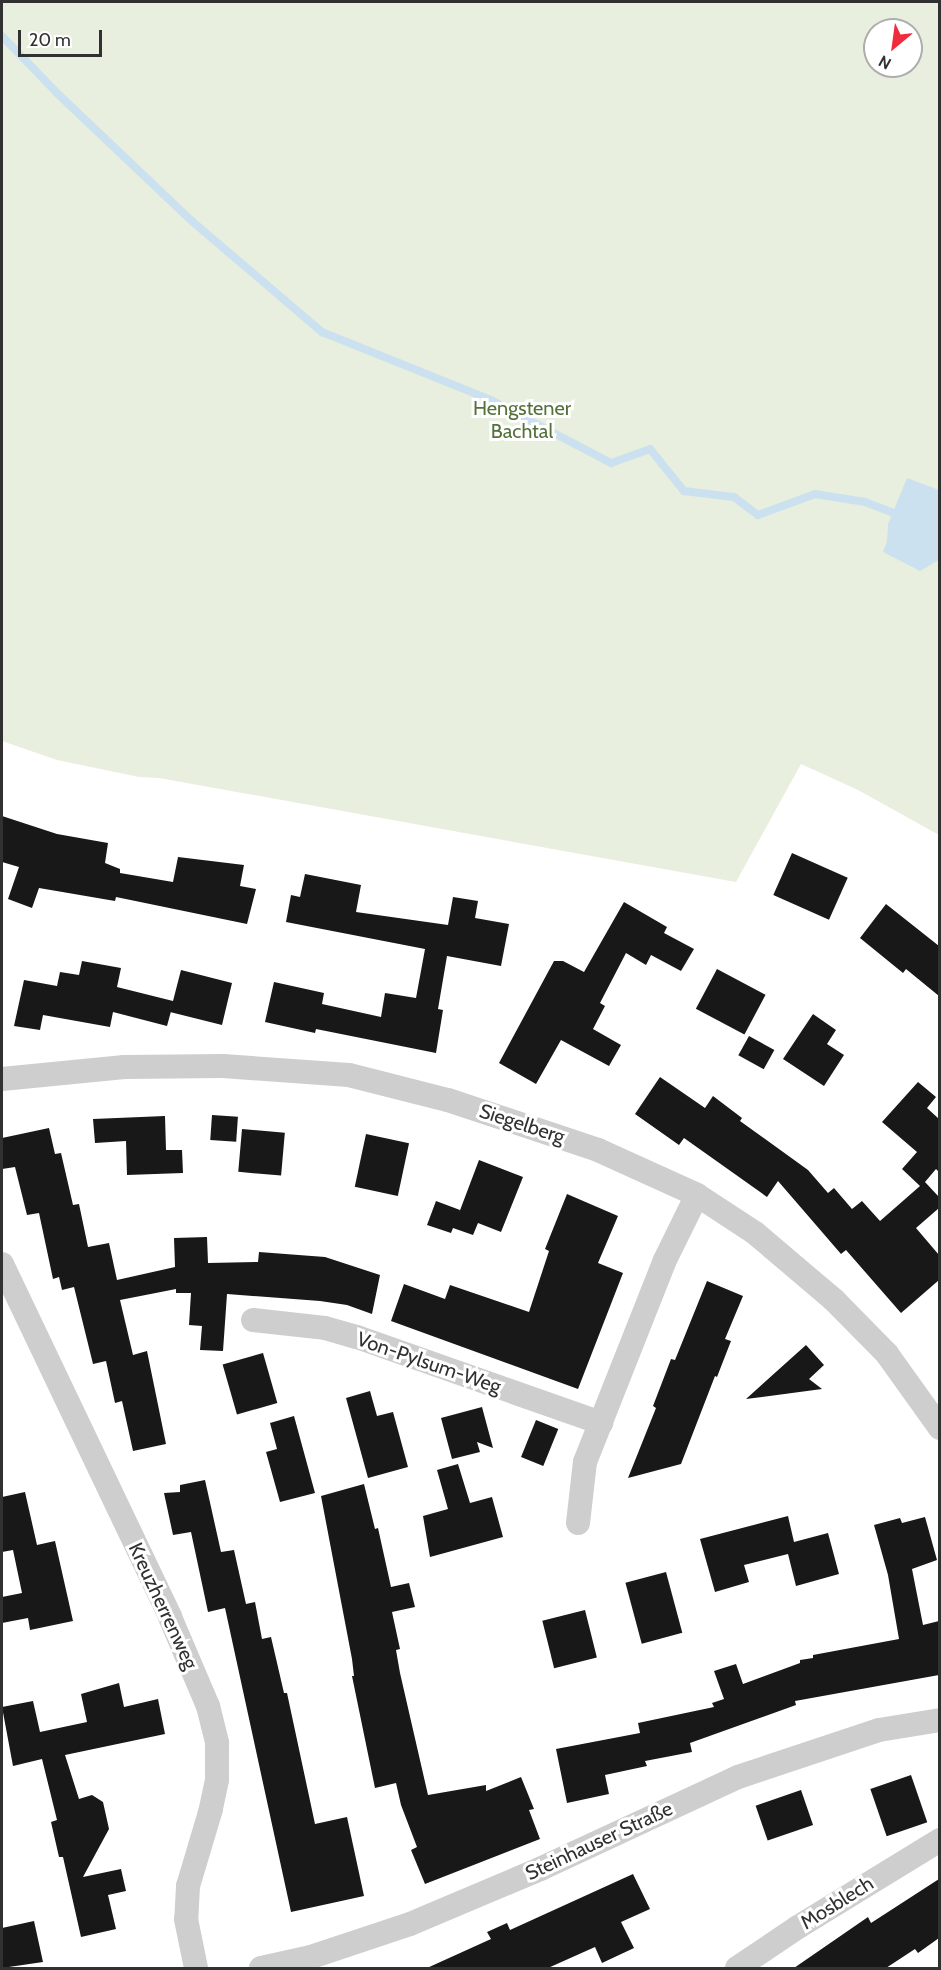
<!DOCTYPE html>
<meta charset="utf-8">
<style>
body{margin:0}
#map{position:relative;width:941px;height:1970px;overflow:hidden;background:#fff;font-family:Cabin,sans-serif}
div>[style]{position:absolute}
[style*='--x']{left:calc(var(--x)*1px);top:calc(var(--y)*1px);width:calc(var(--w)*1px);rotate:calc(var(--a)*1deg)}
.green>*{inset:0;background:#e8efdf}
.water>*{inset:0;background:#cbe1ef}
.stream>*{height:8px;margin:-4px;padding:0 4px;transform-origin:4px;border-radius:4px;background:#cbe1ef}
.building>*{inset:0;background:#181818;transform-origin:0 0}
.street>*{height:24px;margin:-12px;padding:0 12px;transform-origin:12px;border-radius:12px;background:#cecece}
span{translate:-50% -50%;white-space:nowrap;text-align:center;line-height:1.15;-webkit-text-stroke:6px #fff;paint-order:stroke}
.park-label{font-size:20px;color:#55713b}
.street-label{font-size:20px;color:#313131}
.frame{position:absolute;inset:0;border:3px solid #313131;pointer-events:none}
.north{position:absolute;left:863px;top:18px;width:60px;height:60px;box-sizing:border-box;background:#fff;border:2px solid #adadad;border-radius:50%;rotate:209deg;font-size:16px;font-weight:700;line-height:24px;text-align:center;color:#313131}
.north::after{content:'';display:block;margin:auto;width:21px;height:27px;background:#f02c3c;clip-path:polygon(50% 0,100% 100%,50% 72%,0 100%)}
.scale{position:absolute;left:18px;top:30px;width:84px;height:27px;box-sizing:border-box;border:3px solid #313131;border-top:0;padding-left:8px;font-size:18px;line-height:21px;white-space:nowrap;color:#313131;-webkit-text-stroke:4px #fff;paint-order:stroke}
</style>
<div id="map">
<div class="green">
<i style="clip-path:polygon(evenodd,2px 2px,939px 2px,939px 835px,858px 790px,801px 764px,736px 882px,159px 778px,139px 777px,57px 760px,2px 741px,2px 2px,875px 30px,911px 30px,911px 66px,875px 66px,875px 30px)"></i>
</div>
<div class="water">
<i style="clip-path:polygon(907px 478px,939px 490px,939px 560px,920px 571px,883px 552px,887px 541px,888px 524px)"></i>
</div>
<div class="stream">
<i style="--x:2;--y:36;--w:81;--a:46"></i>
<i style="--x:58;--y:94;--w:186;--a:43.5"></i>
<i style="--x:193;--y:222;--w:170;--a:40.5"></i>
<i style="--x:322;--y:332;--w:182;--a:21.9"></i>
<i style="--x:491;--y:400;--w:136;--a:27.7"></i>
<i style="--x:611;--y:463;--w:41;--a:-19.7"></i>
<i style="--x:650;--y:449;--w:54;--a:51"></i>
<i style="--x:684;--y:491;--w:50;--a:6.8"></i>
<i style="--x:734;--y:497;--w:30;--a:37"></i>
<i style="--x:758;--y:515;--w:61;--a:-20.2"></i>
<i style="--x:815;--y:494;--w:51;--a:9.1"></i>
<i style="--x:865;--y:502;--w:30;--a:21"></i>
</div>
<div class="building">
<i style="clip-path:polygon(2px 816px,57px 834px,108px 843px,105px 863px,120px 869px,120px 873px,173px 882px,178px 857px,244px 865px,240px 886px,256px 889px,247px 924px,116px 897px,115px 901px,39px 888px,32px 908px,8px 899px,19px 867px,2px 862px)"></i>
<i style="left:792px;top:853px;width:61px;height:46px;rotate:24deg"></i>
<i style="clip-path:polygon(305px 874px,361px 885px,356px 912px,448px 925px,453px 897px,478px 901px,475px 918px,509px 924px,501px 966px,447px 956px,438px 1009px,443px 1010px,436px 1053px,316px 1029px,315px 1033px,265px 1022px,274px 982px,324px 993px,322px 1004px,381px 1017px,385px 993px,416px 998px,425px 949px,286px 922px,291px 895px,300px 897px)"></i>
<i style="clip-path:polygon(624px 902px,667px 927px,664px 933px,694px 949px,681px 971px,651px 955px,646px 965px,626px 953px,600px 1003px,605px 1006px,593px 1029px,621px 1045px,609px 1066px,561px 1040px,536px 1084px,499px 1063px,554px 961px,563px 961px,584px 972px)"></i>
<i style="clip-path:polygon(886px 904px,939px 946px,939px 996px,906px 969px,903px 973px,860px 938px)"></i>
<i style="clip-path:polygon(82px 961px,121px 968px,117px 987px,173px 1001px,181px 970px,232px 983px,222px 1025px,170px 1012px,173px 1004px,167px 1026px,113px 1012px,110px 1027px,43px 1015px,40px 1030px,14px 1026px,24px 980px,57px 986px,60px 972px,79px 975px)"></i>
<i style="left:717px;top:969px;width:55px;height:45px;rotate:28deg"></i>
<i style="clip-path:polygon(813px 1014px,836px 1030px,827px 1044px,844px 1055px,824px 1086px,783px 1059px)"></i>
<i style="left:749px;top:1036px;width:29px;height:22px;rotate:29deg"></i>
<i style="clip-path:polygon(660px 1077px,705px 1108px,713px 1096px,742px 1118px,740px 1121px,808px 1170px,828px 1193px,834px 1188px,852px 1209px,862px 1201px,880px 1221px,920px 1186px,902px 1169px,917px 1152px,882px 1122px,918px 1082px,936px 1097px,927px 1108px,939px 1119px,939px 1172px,936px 1169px,925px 1182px,939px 1197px,939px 1208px,916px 1228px,939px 1255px,939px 1280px,901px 1313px,846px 1250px,841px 1254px,778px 1181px,767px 1197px,684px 1138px,679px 1145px,635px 1114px)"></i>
<i style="left:212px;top:1115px;width:26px;height:25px;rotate:4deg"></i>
<i style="clip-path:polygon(165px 1116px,166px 1150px,182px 1150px,183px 1173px,127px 1175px,126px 1141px,95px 1143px,93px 1119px)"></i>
<i style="clip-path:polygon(49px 1128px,55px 1154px,61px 1153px,73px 1205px,79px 1204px,88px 1247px,109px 1243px,117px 1280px,175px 1267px,174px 1238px,207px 1237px,208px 1263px,258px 1262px,259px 1252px,325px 1257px,380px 1275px,372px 1314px,347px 1305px,320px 1301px,227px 1294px,223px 1351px,200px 1350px,202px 1326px,189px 1325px,191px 1293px,176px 1293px,176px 1289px,120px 1300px,133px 1355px,147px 1351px,166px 1444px,133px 1451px,122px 1401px,115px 1403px,106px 1361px,93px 1364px,74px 1287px,62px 1290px,59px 1277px,53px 1279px,39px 1213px,27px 1215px,15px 1167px,2px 1169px,2px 1138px)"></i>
<i style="left:242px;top:1129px;width:43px;height:43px;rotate:5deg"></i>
<i style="left:366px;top:1134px;width:44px;height:54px;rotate:12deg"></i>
<i style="clip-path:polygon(479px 1160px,523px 1177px,501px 1232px,478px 1223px,473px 1235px,453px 1228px,451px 1233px,427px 1225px,436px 1201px,460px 1210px,459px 1213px)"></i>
<i style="clip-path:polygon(567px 1194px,618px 1216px,598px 1263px,623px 1273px,578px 1389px,391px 1321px,404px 1284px,445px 1299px,450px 1285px,529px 1312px,549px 1251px,545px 1249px)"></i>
<i style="clip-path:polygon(707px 1281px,743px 1296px,725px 1339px,731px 1341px,717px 1377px,715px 1376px,681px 1464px,628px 1478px,656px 1408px,653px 1406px,671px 1359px,675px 1360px)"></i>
<i style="clip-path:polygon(806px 1345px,824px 1365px,809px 1379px,822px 1389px,746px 1399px)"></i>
<i style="left:263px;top:1353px;width:52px;height:42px;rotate:74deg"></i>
<i style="clip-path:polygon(370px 1391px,377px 1416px,393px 1412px,408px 1467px,368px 1478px,346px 1398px)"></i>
<i style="clip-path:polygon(482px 1407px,493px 1448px,477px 1442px,480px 1452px,452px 1459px,441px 1418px)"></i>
<i style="clip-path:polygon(294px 1416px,315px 1493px,280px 1502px,266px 1452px,277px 1449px,270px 1423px)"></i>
<i style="left:536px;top:1420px;width:24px;height:40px;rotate:22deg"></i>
<i style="clip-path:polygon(458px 1464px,470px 1503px,492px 1497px,503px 1537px,430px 1557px,423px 1516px,448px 1509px,437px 1470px)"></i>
<i style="clip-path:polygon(205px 1480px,221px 1552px,234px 1550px,246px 1604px,255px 1602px,262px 1639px,271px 1637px,284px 1693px,287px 1693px,315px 1824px,347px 1817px,364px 1896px,291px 1912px,225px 1608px,208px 1612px,191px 1532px,173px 1535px,164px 1493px,180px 1492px,180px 1485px)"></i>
<i style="clip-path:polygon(364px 1484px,375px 1529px,378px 1528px,391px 1587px,409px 1583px,415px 1607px,392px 1612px,400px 1649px,396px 1650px,400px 1673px,428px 1795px,486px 1785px,486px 1791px,521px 1777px,534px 1809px,529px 1810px,540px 1839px,425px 1884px,411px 1850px,417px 1847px,401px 1805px,396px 1783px,375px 1788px,352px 1676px,354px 1676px,352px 1659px,321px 1496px)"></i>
<i style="clip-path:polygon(25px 1492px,37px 1545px,55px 1541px,73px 1621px,30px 1630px,28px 1618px,2px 1623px,2px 1597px,22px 1593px,13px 1550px,2px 1552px,2px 1497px)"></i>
<i style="clip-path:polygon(788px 1516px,794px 1542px,828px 1533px,839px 1574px,796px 1586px,788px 1554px,744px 1565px,749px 1582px,715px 1592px,700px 1539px)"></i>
<i style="clip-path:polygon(925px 1517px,937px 1560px,912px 1569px,923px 1625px,939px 1621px,939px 1675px,795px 1701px,796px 1705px,690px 1743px,692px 1752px,645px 1761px,647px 1766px,605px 1775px,609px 1794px,567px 1803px,556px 1749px,640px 1733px,638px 1723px,714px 1707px,712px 1703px,724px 1699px,714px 1671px,736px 1664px,743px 1684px,800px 1663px,800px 1660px,813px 1658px,813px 1655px,899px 1639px,888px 1575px,874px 1525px,900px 1518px,902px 1523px)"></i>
<i style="left:666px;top:1572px;width:63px;height:42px;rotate:75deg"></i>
<i style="left:585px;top:1610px;width:49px;height:44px;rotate:76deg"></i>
<i style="clip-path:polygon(119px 1683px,124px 1707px,158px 1699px,165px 1734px,65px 1755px,79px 1799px,92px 1795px,103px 1802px,109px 1829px,83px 1877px,121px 1869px,126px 1891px,108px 1895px,116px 1929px,81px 1937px,63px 1857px,59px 1857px,51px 1822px,57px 1820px,42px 1759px,13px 1766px,2px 1707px,33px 1701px,40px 1732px,87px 1722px,81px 1694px)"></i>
<i style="left:911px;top:1775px;width:50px;height:43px;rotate:71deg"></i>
<i style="left:801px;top:1790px;width:37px;height:48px;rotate:71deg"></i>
<i style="clip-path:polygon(633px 1874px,650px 1909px,621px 1922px,634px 1948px,602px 1963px,595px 1947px,548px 1968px,427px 1968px,491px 1939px,487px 1932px,507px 1923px,510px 1930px)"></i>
<i style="clip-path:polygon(939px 1879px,939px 1938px,918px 1953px,915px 1949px,886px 1968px,794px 1968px,868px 1917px,871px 1923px)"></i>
<i style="clip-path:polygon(34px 1921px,43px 1962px,2px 1968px,2px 1928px)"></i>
</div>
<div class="street">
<i style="--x:2;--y:1079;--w:123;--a:-5.6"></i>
<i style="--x:124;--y:1067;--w:99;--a:-0.6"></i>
<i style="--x:223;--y:1066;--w:126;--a:4.1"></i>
<i style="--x:349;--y:1075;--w:102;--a:14.2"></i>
<i style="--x:448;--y:1100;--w:158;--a:18.4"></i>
<i style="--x:598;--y:1150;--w:109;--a:24.4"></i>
<i style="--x:697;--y:1195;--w:69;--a:33.2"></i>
<i style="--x:755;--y:1233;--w:104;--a:40.3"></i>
<i style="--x:834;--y:1300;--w:76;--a:45.5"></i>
<i style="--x:887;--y:1354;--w:91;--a:54.4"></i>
<i style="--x:2;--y:1264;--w:391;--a:64.5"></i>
<i style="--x:170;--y:1617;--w:97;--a:66.9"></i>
<i style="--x:208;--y:1706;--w:38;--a:76"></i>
<i style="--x:217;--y:1743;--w:37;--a:90"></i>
<i style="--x:217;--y:1780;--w:30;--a:102"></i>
<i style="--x:211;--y:1809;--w:80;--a:106.6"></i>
<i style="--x:188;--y:1886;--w:33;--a:93"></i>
<i style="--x:186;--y:1919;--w:50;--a:78.5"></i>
<i style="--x:253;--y:1320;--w:72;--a:6.3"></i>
<i style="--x:325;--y:1328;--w:33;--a:16"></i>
<i style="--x:357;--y:1337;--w:259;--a:19.4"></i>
<i style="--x:578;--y:1523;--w:61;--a:-83.5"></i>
<i style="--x:585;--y:1462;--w:217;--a:-68.4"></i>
<i style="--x:665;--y:1260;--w:72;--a:-63.8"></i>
<i style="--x:261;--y:1968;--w:51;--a:-12.4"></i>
<i style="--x:311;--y:1957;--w:104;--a:-18.4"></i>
<i style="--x:410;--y:1924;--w:141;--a:-22.9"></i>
<i style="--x:540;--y:1869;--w:218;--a:-24.9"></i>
<i style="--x:738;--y:1777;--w:149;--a:-18.4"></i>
<i style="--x:879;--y:1730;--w:62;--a:-9.3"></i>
<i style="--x:737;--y:1968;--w:73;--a:-33.9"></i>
<i style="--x:798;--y:1927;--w:167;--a:-31.5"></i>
</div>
<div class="park-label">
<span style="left:522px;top:420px">Hengstener<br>Bachtal</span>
</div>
<div class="street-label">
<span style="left:522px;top:1124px;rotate:18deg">Siegelberg</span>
<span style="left:429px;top:1363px;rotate:19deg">Von-Pylsum-Weg</span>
<span style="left:163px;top:1606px;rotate:65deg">Kreuzherrenweg</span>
<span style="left:599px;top:1841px;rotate:-25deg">Steinhauser Straße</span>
<span style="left:837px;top:1903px;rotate:-32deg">Mosblech</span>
</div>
<div class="frame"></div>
<div class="north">N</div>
<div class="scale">20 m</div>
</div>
